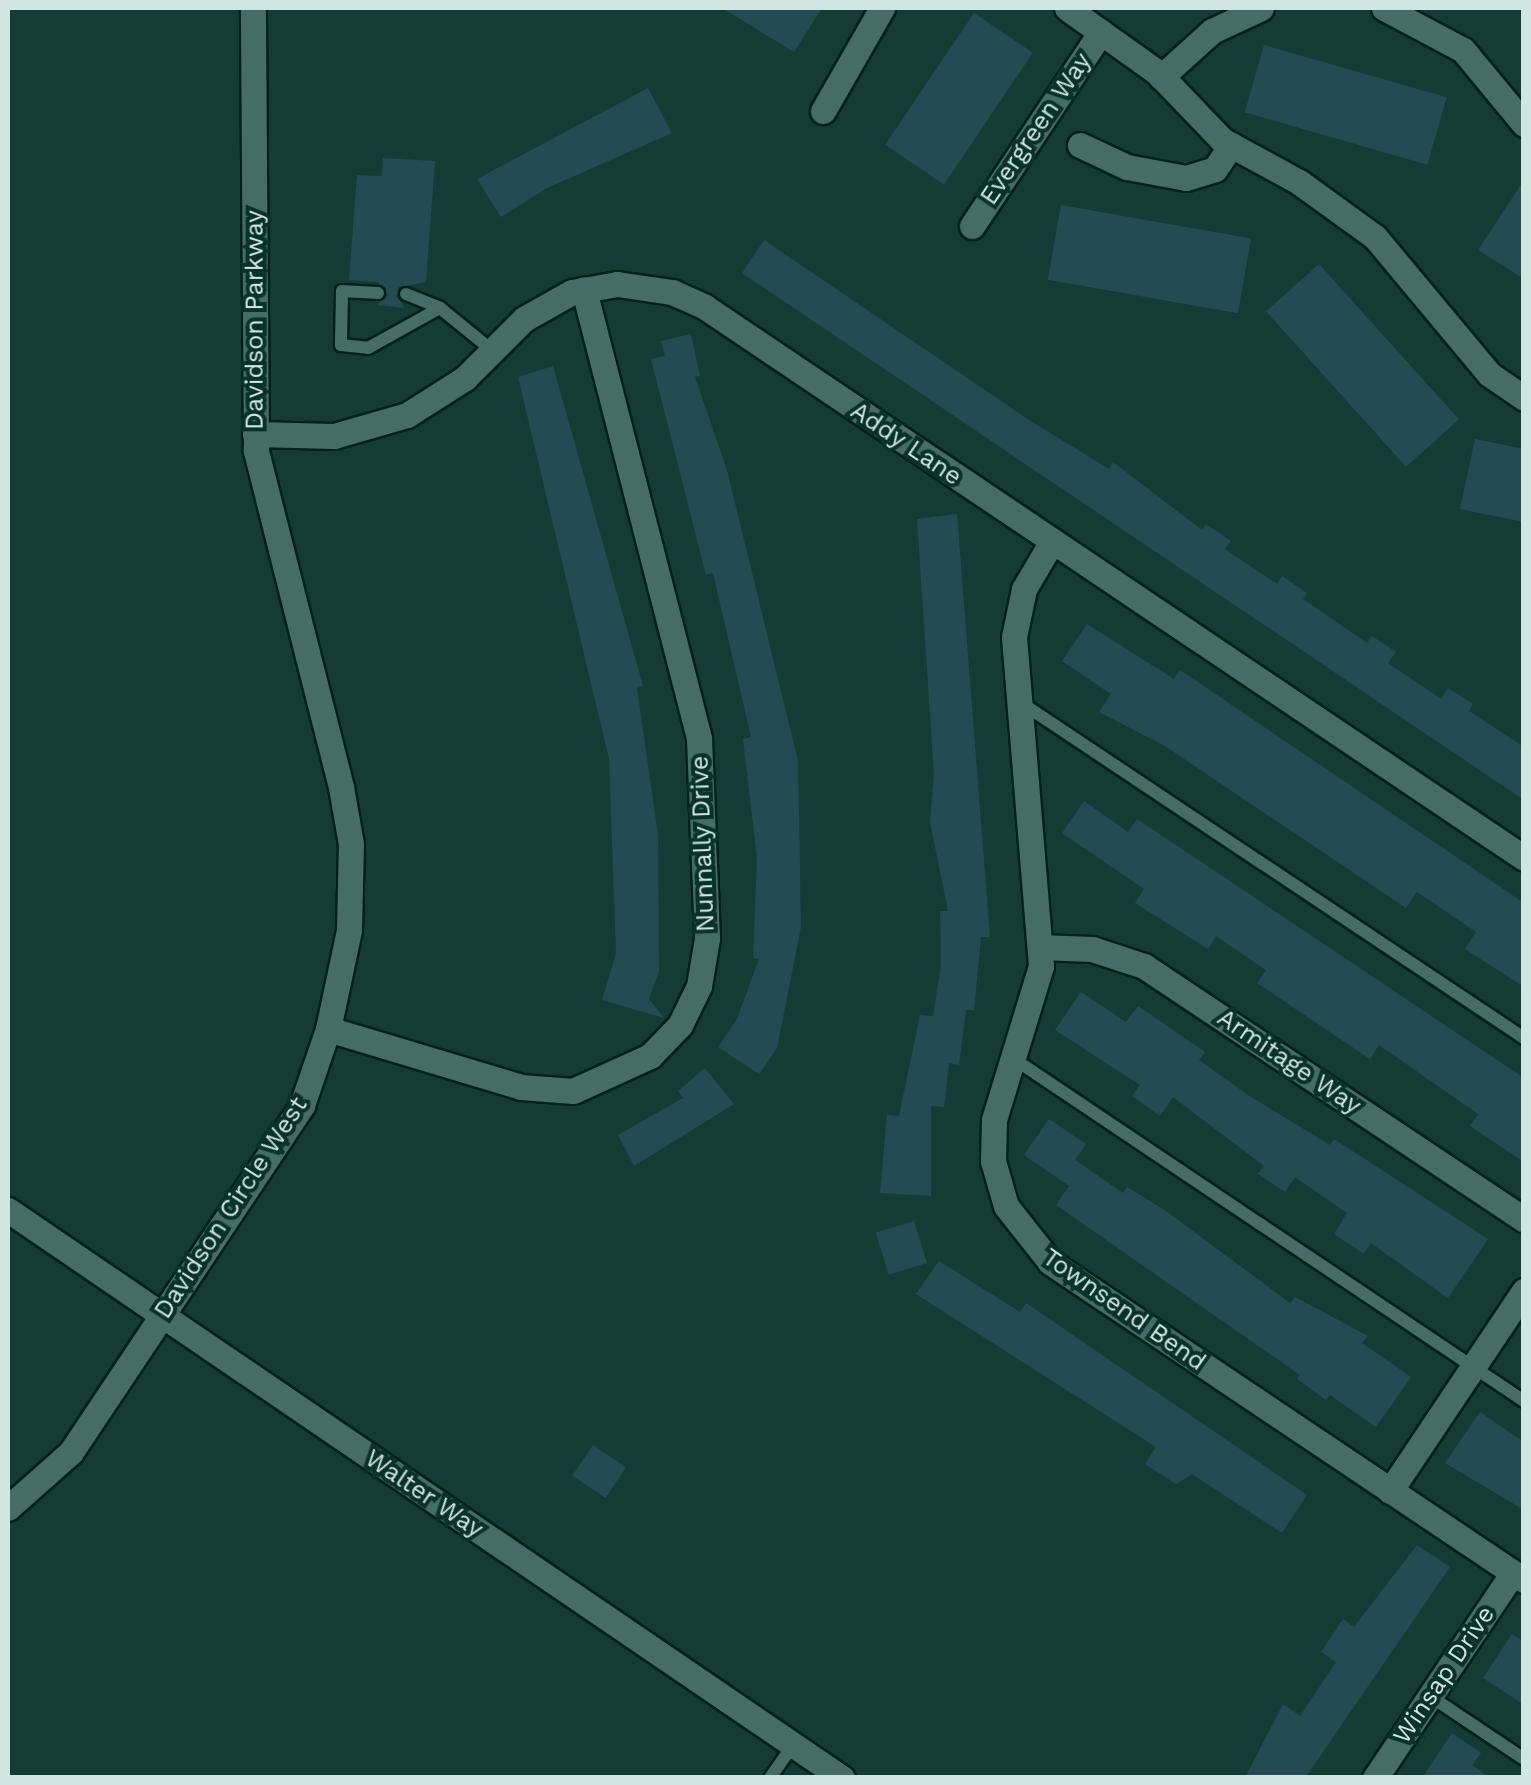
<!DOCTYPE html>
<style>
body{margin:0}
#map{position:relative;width:1531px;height:1785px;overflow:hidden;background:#143c35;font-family:"Work Sans",sans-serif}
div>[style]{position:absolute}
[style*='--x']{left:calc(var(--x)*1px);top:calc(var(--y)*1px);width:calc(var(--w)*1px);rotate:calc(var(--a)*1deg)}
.building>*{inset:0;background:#244b54;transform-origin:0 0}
.roads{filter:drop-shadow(2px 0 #03211c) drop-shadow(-2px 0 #03211c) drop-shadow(0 2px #03211c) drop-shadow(0 -2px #03211c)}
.service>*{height:12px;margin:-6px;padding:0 6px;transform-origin:6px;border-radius:6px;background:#466d65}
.minor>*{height:25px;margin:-12.5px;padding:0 12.5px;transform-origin:12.5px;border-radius:12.5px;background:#466d65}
span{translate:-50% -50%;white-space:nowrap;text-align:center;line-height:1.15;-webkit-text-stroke:8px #08322b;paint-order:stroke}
.street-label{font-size:25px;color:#d1e6e1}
.frame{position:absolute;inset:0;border:10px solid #d1e6e1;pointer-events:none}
</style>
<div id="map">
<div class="building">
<i style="clip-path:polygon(722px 8px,822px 8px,794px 52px)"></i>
<i style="left:974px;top:13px;width:71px;height:159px;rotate:34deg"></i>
<i style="left:1264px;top:45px;width:190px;height:70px;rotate:16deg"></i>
<i style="clip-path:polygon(648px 88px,672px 133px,547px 188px,501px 217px,477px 179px)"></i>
<i style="clip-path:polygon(383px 158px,435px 161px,426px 282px,399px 287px,396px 296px,405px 308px,377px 305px,388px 295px,378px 282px,349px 280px,357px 175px,382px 176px)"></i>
<i style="clip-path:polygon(1524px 180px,1524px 279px,1478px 250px)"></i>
<i style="left:1061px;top:205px;width:193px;height:76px;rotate:10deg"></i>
<i style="clip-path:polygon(764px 240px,1029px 420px,1109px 469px,1113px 462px,1202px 530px,1206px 524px,1231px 541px,1225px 549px,1277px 584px,1282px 576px,1307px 593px,1303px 599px,1367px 643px,1372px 636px,1396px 652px,1388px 663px,1441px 699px,1448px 688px,1473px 704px,1469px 711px,1524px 747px,1524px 800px,742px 273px)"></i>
<i style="left:1319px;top:264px;width:209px;height:71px;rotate:48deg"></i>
<i style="clip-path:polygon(691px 334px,700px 376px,695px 377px,727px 470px,798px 761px,801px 927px,777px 1048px,759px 1074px,718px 1047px,737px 1019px,759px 959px,753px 958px,757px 858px,743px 739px,751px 737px,713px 573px,706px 575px,651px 359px,665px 356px,661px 341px)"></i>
<i style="clip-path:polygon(553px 366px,643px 686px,637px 688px,658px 835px,659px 971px,649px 999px,664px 1018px,602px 1000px,616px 954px,609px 759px,518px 377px)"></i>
<i style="clip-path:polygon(1475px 439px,1524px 449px,1524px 522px,1460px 509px)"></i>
<i style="clip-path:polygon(957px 514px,990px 937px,981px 937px,974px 1010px,966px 1010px,959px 1065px,949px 1063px,944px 1107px,931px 1106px,931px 1196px,880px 1193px,887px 1115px,899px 1116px,920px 1015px,933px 1016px,941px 965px,940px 911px,948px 911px,930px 822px,934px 775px,917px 519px)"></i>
<i style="clip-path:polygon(1087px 624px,1174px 679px,1180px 670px,1524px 903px,1524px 987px,1465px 949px,1476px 932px,1417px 892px,1406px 908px,1165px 746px,1099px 712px,1111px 694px,1062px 661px)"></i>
<i style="clip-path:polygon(1084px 801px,1128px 832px,1137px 819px,1524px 1078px,1524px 1162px,1470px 1126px,1478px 1114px,1379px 1045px,1370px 1059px,1257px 983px,1266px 970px,1216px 936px,1208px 949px,1135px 903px,1144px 889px,1062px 833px)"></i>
<i style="clip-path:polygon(1081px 992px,1126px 1022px,1138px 1006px,1205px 1052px,1199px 1060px,1248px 1095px,1330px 1145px,1334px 1139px,1488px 1239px,1448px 1298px,1371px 1243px,1364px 1254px,1334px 1234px,1347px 1213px,1295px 1177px,1285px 1192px,1258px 1174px,1264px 1166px,1173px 1097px,1160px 1116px,1132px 1096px,1140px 1085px,1055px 1030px)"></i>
<i style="clip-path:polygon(705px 1068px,734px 1104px,634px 1166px,618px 1135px,683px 1098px,678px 1091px)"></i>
<i style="clip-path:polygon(1049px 1119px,1086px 1144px,1075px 1160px,1123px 1193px,1127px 1187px,1166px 1211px,1290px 1303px,1295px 1297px,1368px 1336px,1362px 1343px,1411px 1377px,1376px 1427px,1330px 1395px,1326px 1400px,1297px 1379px,1300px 1375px,1056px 1205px,1069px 1186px,1024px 1155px)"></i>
<i style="left:914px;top:1221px;width:44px;height:40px;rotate:73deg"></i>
<i style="clip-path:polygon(939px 1261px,1020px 1312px,1026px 1303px,1307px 1495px,1282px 1533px,1192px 1474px,1176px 1484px,1145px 1464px,1156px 1447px,916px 1294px)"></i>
<i style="clip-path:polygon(1480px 1412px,1524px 1442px,1524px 1510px,1445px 1463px)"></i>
<i style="left:593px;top:1445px;width:40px;height:37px;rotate:34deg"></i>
<i style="clip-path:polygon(1417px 1545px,1450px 1567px,1305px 1778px,1245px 1778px,1283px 1704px,1300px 1716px,1336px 1662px,1321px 1652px,1343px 1619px,1354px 1627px)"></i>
<i style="clip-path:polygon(1512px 1634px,1524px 1642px,1524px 1705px,1483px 1678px)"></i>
<i style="clip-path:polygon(1452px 1733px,1481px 1753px,1472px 1765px,1490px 1778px,1422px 1778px)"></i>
</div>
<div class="roads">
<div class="service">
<i style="--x:378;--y:293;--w:36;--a:-177"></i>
<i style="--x:342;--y:291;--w:54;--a:91.1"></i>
<i style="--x:341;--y:345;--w:27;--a:6"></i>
<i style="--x:368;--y:348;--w:82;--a:-29.1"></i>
<i style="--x:440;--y:308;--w:68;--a:39.1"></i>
<i style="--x:406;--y:294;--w:37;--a:22"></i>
<i style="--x:1020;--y:702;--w:606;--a:33.69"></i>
<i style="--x:1014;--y:1059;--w:614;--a:33.85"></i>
<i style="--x:1430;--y:1696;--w:113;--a:33.8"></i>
<i style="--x:770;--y:1778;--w:40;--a:-55.1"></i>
</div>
<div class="minor">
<i style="--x:1067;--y:8;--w:112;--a:35.5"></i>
<i style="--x:1158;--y:73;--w:93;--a:46.3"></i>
<i style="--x:1222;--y:140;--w:88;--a:28.6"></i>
<i style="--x:1299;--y:182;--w:94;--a:35.9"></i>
<i style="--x:1375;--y:237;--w:178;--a:50.2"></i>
<i style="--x:1489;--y:374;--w:42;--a:34.4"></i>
<i style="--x:1384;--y:8;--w:89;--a:28"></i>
<i style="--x:1463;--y:50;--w:96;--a:50.5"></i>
<i style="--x:1161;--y:77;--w:69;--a:-42"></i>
<i style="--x:1212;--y:31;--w:54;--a:-25.1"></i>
<i style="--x:823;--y:111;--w:119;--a:-60.2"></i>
<i style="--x:1080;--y:145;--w:52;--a:25.1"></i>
<i style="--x:1127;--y:167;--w:60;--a:10.6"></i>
<i style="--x:1186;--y:178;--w:30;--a:-17"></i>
<i style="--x:1215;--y:169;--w:29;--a:-56"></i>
<i style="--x:972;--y:226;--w:233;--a:-56.4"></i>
<i style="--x:255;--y:434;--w:79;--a:1.5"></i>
<i style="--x:334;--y:436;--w:76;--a:-16"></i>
<i style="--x:407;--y:415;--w:69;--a:-32.5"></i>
<i style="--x:465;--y:378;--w:83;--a:-45"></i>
<i style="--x:524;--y:319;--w:55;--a:-29.4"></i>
<i style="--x:572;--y:292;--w:46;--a:-10.1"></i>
<i style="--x:617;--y:284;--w:56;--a:8.3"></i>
<i style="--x:672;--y:292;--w:36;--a:24"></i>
<i style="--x:705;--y:307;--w:987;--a:33.93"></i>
<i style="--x:1051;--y:543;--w:53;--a:120.4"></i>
<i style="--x:1024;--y:589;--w:49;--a:101.8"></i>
<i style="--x:1014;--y:637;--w:330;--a:85.3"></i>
<i style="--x:1041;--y:966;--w:161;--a:107"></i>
<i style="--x:994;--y:1120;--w:41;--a:91.4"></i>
<i style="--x:993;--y:1161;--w:47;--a:73.9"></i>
<i style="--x:1006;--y:1206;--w:71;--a:51.8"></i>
<i style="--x:1050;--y:1262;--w:571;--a:33.86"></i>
<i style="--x:1040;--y:947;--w:52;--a:2.2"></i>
<i style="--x:1092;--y:949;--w:55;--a:18.1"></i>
<i style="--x:1144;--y:966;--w:457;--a:33.7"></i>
<i style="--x:328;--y:1029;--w:202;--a:16.7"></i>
<i style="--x:521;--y:1087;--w:52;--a:4.4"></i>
<i style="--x:573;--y:1091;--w:85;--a:-24.4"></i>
<i style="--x:650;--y:1056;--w:43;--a:-45.9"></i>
<i style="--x:680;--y:1025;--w:43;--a:-64"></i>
<i style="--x:699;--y:986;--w:49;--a:-80.5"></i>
<i style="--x:707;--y:938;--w:200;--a:-92.3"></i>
<i style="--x:699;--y:738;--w:463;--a:-104.4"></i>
<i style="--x:8;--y:1210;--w:1009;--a:34.26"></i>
<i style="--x:1390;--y:1491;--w:241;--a:-56.2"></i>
<i style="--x:8;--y:1508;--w:84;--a:-41.6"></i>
<i style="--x:71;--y:1452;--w:417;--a:-56.3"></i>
<i style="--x:302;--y:1105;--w:80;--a:-71.1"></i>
<i style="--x:328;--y:1029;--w:101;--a:-78"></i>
<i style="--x:349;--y:930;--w:86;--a:-88.7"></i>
<i style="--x:351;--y:844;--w:58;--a:-100"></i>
<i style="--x:341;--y:787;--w:348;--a:-104.2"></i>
<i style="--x:256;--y:450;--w:442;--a:-90.4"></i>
<i style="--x:1375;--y:1778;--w:247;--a:-56.1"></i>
</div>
</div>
<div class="street-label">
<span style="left:1036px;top:129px;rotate:-56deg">Evergreen Way</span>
<span style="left:255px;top:320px;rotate:-90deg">Davidson Parkway</span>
<span style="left:906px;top:444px;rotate:34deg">Addy Lane</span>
<span style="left:703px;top:844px;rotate:-92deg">Nunnally Drive</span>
<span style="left:1289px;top:1062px;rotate:34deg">Armitage Way</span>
<span style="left:231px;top:1208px;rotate:-57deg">Davidson Circle West</span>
<span style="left:1124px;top:1310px;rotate:35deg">Townsend Bend</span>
<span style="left:424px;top:1494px;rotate:34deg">Walter Way</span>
<span style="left:1444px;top:1675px;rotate:-56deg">Winsap Drive</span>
</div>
<div class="frame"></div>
</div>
